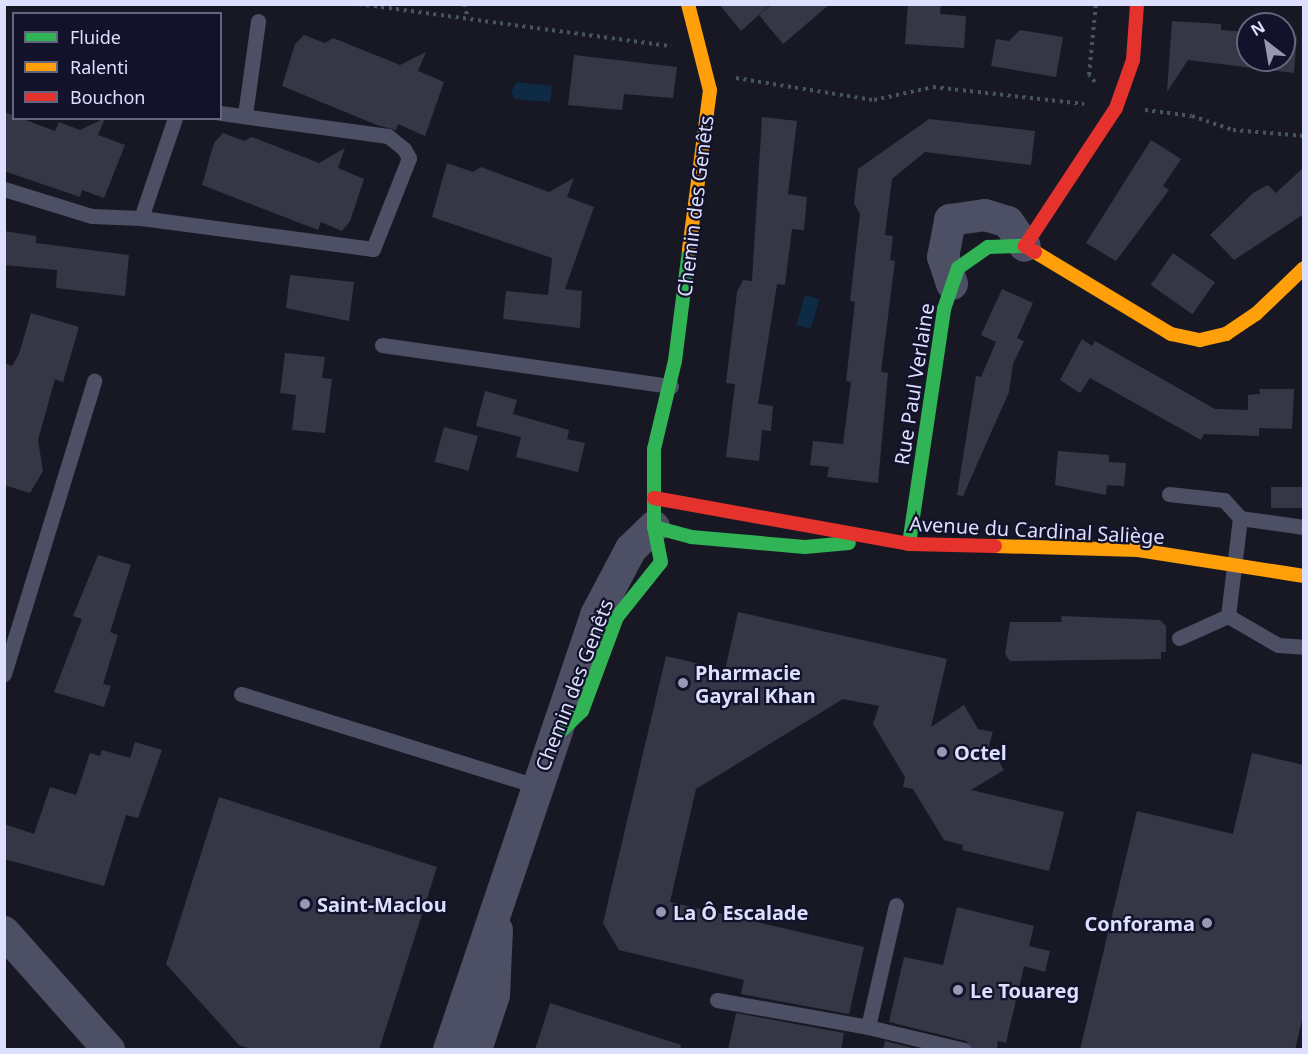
<!DOCTYPE html>
<meta charset="utf-8">
<style>
body{margin:0}
#map{position:relative;width:1308px;height:1054px;overflow:hidden;background:#181824;font-family:"Noto Sans",sans-serif}
div>[style]{position:absolute}
[style*='--x']{left:calc(var(--x)*1px);top:calc(var(--y)*1px);width:calc(var(--w)*1px);rotate:calc(var(--a)*1deg)}
.water>*{inset:0;background:#0e2b45;transform-origin:0 0}
.building>*{inset:0;background:#363746;transform-origin:0 0}
.path>*{height:4px;margin-top:-2px;transform-origin:0;background:repeating-linear-gradient(90deg,#45545e 0 3px,transparent 0 7.5px)}
.lane>*{height:15px;margin:-7.5px;padding:0 7.5px;transform-origin:7.5px;border-radius:7.5px;background:#4d5065}
.street>*{height:32px;margin:-16px;padding:0 16px;transform-origin:16px;border-radius:16px;background:#4d5065}
.fast>*{height:14px;margin:-7px;padding:0 7px;transform-origin:7px;border-radius:7px;background:#30b455}
.slow>*{height:14px;margin:-7px;padding:0 7px;transform-origin:7px;border-radius:7px;background:#ff9f0a}
.jam>*{height:14px;margin:-7px;padding:0 7px;transform-origin:7px;border-radius:7px;background:#e5322d}
.dots>*{width:16px;height:16px;translate:-50% -50%;box-sizing:border-box;border:3px solid #12122a;border-radius:50%}
span{translate:-50% -50%;white-space:nowrap;text-align:center;line-height:1.15;-webkit-text-stroke:4.5px #12122a;paint-order:stroke}
.street-label{font-size:20px;color:#dcdffe}
.poi-label{font-size:20px;color:#dcdffe;font-weight:700}
.left{translate:0 -50%;text-align:left}
.right{translate:-100% -50%;text-align:right}
.frame{position:absolute;inset:0;border:6px solid #dcdffe;pointer-events:none}
.legend{position:absolute;left:12px;top:12px;width:210px;height:108px;box-sizing:border-box;background:#12122a;border:2px solid #63647f;margin:0;padding:8px 10px;list-style:none;font-size:18px;color:#dcdffe}
.legend li{display:flex;align-items:center;gap:12px;height:30px}
.legend b{width:30px;border:2px solid #63647f}
.north{position:absolute;left:1236px;top:12px;width:60px;height:60px;box-sizing:border-box;background:#12122a;border:2px solid #63647f;border-radius:50%;rotate:329deg;font-size:16px;font-weight:700;line-height:24px;text-align:center;color:#dcdffe}
.north::after{content:'';display:block;margin:auto;width:21px;height:27px;background:#9799b2;clip-path:polygon(50% 0,100% 100%,50% 72%,0 100%)}
</style>
<div id="map">
<div class="water">
<i style="clip-path:polygon(517px 82px,552px 86px,550px 102px,515px 99px,511px 91px)"></i>
<i style="left:805px;top:295px;width:15px;height:31px;rotate:16deg"></i>
</div>
<div class="building">
<i style="clip-path:polygon(719px 4px,771px 4px,741px 31px)"></i>
<i style="clip-path:polygon(772px 4px,830px 4px,783px 44px,759px 15px)"></i>
<i style="clip-path:polygon(908px 4px,941px 4px,940px 14px,966px 16px,964px 48px,905px 44px)"></i>
<i style="clip-path:polygon(1172px 21px,1221px 24px,1221px 30px,1248px 32px,1248px 60px,1284px 60px,1284px 35px,1297px 36px,1294px 73px,1188px 60px,1167px 92px)"></i>
<i style="clip-path:polygon(1020px 30px,1063px 37px,1056px 77px,991px 66px,996px 39px,1009px 41px)"></i>
<i style="clip-path:polygon(304px 35px,325px 43px,333px 38px,400px 65px,426px 52px,418px 71px,444px 82px,425px 136px,398px 124px,396px 130px,377px 125px,282px 86px,295px 44px)"></i>
<i style="clip-path:polygon(574px 55px,677px 67px,673px 98px,624px 94px,622px 110px,568px 105px)"></i>
<i style="clip-path:polygon(4px 112px,55px 131px,59px 122px,80px 130px,105px 118px,98px 135px,125px 145px,104px 198px,82px 190px,80px 197px,4px 171px)"></i>
<i style="clip-path:polygon(762px 117px,797px 121px,788px 194px,807px 197px,804px 230px,792px 229px,785px 285px,777px 284px,758px 404px,773px 406px,771px 431px,762px 430px,759px 461px,726px 457px,735px 384px,726px 383px,737px 292px,743px 280px,752px 281px)"></i>
<i style="clip-path:polygon(929px 119px,1035px 131px,1031px 165px,925px 152px,892px 179px,885px 235px,893px 236px,890px 260px,895px 261px,881px 372px,888px 373px,878px 483px,827px 477px,829px 467px,810px 465px,813px 441px,843px 444px,851px 382px,846px 381px,855px 302px,850px 301px,860px 214px,854px 203px,858px 169px)"></i>
<i style="clip-path:polygon(223px 133px,244px 141px,252px 137px,319px 163px,345px 148px,338px 168px,364px 179px,350px 221px,342px 231px,321px 222px,318px 230px,202px 185px,214px 143px)"></i>
<i style="clip-path:polygon(1151px 140px,1181px 159px,1163px 186px,1169px 190px,1116px 261px,1086px 243px)"></i>
<i style="clip-path:polygon(447px 163px,473px 172px,481px 167px,549px 192px,574px 178px,567px 197px,594px 207px,565px 289px,582px 291px,580px 328px,503px 319px,506px 291px,548px 295px,552px 258px,432px 217px)"></i>
<i style="clip-path:polygon(1304px 167px,1304px 214px,1234px 260px,1210px 235px,1253px 193px,1268px 185px,1276px 193px)"></i>
<i style="clip-path:polygon(4px 231px,36px 236px,36px 243px,129px 255px,125px 296px,56px 288px,57px 270px,4px 265px)"></i>
<i style="left:1173px;top:253px;width:51px;height:39px;rotate:35deg"></i>
<i style="clip-path:polygon(290px 275px,354px 282px,349px 321px,286px 308px)"></i>
<i style="clip-path:polygon(1002px 289px,1033px 303px,1017px 338px,1024px 341px,1013px 364px,1009px 392px,963px 496px,957px 495px,976px 376px,981px 377px,996px 342px,981px 335px)"></i>
<i style="clip-path:polygon(31px 313px,79px 327px,63px 382px,55px 379px,38px 440px,43px 471px,30px 493px,4px 485px,4px 363px,12px 366px,19px 354px)"></i>
<i style="clip-path:polygon(1082px 339px,1092px 346px,1095px 341px,1215px 409px,1248px 410px,1248px 395px,1260px 394px,1259px 389px,1294px 389px,1292px 429px,1259px 428px,1259px 436px,1204px 434px,1201px 440px,1090px 378px,1080px 393px,1060px 380px)"></i>
<i style="clip-path:polygon(285px 353px,325px 357px,322px 378px,332px 379px,325px 433px,292px 430px,296px 395px,280px 393px)"></i>
<i style="clip-path:polygon(485px 391px,517px 400px,513px 414px,569px 430px,567px 439px,585px 443px,578px 472px,516px 457px,521px 437px,476px 426px)"></i>
<i style="left:444px;top:427px;width:35px;height:36px;rotate:15deg"></i>
<i style="clip-path:polygon(1058px 451px,1109px 455px,1109px 462px,1126px 463px,1124px 486px,1107px 485px,1106px 495px,1055px 485px)"></i>
<i style="left:1271px;top:487px;width:33px;height:21px"></i>
<i style="clip-path:polygon(98px 555px,131px 565px,110px 632px,118px 635px,103px 684px,111px 686px,104px 707px,54px 692px,82px 619px,73px 616px)"></i>
<i style="clip-path:polygon(738px 612px,947px 659px,931px 727px,964px 705px,978px 729px,993px 732px,989px 745px,1004px 770px,971px 790px,1064px 812px,1049px 871px,962px 850px,963px 845px,944px 840px,913px 789px,903px 787px,905px 777px,873px 724px,879px 706px,843px 699px,696px 789px,670px 902px,864px 947px,849px 1014px,741px 994px,744px 980px,619px 950px,603px 923px,666px 656px,725px 670px)"></i>
<i style="clip-path:polygon(1061px 616px,1160px 620px,1166px 626px,1166px 652px,1161px 652px,1161px 659px,1010px 661px,1005px 654px,1010px 622px,1062px 622px)"></i>
<i style="clip-path:polygon(135px 742px,162px 750px,138px 818px,126px 815px,104px 886px,4px 859px,4px 824px,34px 834px,50px 787px,76px 795px,90px 753px,100px 756px,102px 750px,130px 758px)"></i>
<i style="clip-path:polygon(1252px 753px,1304px 765px,1304px 1012px,1295px 1050px,1080px 1050px,1137px 811px,1233px 834px)"></i>
<i style="clip-path:polygon(219px 797px,437px 867px,379px 1050px,254px 1050px,239px 1045px,166px 964px)"></i>
<i style="clip-path:polygon(957px 907px,1034px 926px,1029px 946px,1050px 951px,1045px 972px,1024px 966px,1006px 1043px,998px 1041px,997px 1050px,973px 1050px,966px 1041px,889px 1022px,904px 957px,943px 965px)"></i>
<i style="clip-path:polygon(550px 1003px,681px 1045px,680px 1050px,535px 1050px)"></i>
<i style="clip-path:polygon(736px 1013px,844px 1033px,841px 1050px,728px 1050px)"></i>
<i style="clip-path:polygon(885px 1041px,920px 1050px,883px 1050px)"></i>
</div>
<div class="path">
<i style="--x:359;--y:4;--w:315;--a:7.7"></i>
<i style="--x:464;--y:4;--w:15;--a:74"></i>
<i style="--x:736;--y:78;--w:140;--a:9.1"></i>
<i style="--x:874;--y:100;--w:60;--a:-12.4"></i>
<i style="--x:933;--y:87;--w:152;--a:6.4"></i>
<i style="--x:1095;--y:82;--w:9;--a:-131"></i>
<i style="--x:1089;--y:75;--w:71;--a:-84.4"></i>
<i style="--x:1145;--y:110;--w:47;--a:7.3"></i>
<i style="--x:1192;--y:116;--w:43;--a:18.9"></i>
<i style="--x:1233;--y:130;--w:71;--a:4.8"></i>
</div>
<div class="lane">
<i style="--x:245;--y:115;--w:95;--a:-82.1"></i>
<i style="--x:175;--y:118;--w:106;--a:108.8"></i>
<i style="--x:141;--y:218;--w:234;--a:7.6"></i>
<i style="--x:373;--y:249;--w:98;--a:-68.4"></i>
<i style="--x:409;--y:158;--w:10;--a:-119"></i>
<i style="--x:404;--y:149;--w:21;--a:-141"></i>
<i style="--x:388;--y:136;--w:170;--a:-172.2"></i>
<i style="--x:4;--y:189;--w:92;--a:17.1"></i>
<i style="--x:92;--y:216;--w:49;--a:2.3"></i>
<i style="--x:382;--y:345;--w:292;--a:8.1"></i>
<i style="--x:1169;--y:494;--w:55;--a:6.2"></i>
<i style="--x:1224;--y:500;--w:24;--a:48"></i>
<i style="--x:1304;--y:527;--w:65;--a:-172"></i>
<i style="--x:1240;--y:518;--w:99;--a:97"></i>
<i style="--x:1228;--y:616;--w:58;--a:30.1"></i>
<i style="--x:1278;--y:645;--w:26;--a:4"></i>
<i style="--x:1179;--y:638;--w:54;--a:-24.2"></i>
<i style="--x:4;--y:674;--w:307;--a:-72.9"></i>
<i style="--x:241;--y:694;--w:309;--a:17.3"></i>
<i style="--x:717;--y:1000;--w:153;--a:10.1"></i>
<i style="--x:868;--y:1027;--w:125;--a:-77.1"></i>
<i style="--x:868;--y:1027;--w:99;--a:13.5"></i>
</div>
<div class="street">
<i style="--x:952;--y:284;--w:28;--a:-108"></i>
<i style="--x:943;--y:257;--w:38;--a:-79"></i>
<i style="--x:950;--y:220;--w:35;--a:-8"></i>
<i style="--x:985;--y:215;--w:24;--a:17"></i>
<i style="--x:1008;--y:222;--w:29;--a:55"></i>
<i style="--x:4;--y:932;--w:158;--a:48.3"></i>
<i style="--x:449;--y:1050;--w:459;--a:-71.3"></i>
<i style="--x:596;--y:615;--w:75;--a:-62.1"></i>
<i style="--x:631;--y:549;--w:32;--a:-44"></i>
<i style="--x:476;--y:1050;--w:58;--a:-71.9"></i>
<i style="--x:494;--y:995;--w:65;--a:-87.4"></i>
</div>
<div class="fast">
<i style="--x:654;--y:527;--w:38;--a:15"></i>
<i style="--x:691;--y:537;--w:114;--a:5"></i>
<i style="--x:805;--y:547;--w:44;--a:-5.2"></i>
<i style="--x:909;--y:544;--w:238;--a:-81.5"></i>
<i style="--x:944;--y:309;--w:43;--a:-71.1"></i>
<i style="--x:958;--y:268;--w:37;--a:-35"></i>
<i style="--x:988;--y:247;--w:37;--a:-2"></i>
<i style="--x:557;--y:735;--w:35;--a:-44"></i>
<i style="--x:582;--y:711;--w:100;--a:-69.6"></i>
<i style="--x:617;--y:617;--w:70;--a:-51.3"></i>
<i style="--x:661;--y:562;--w:36;--a:-101"></i>
<i style="--x:654;--y:527;--w:78;--a:-90"></i>
<i style="--x:654;--y:449;--w:90;--a:-76.6"></i>
<i style="--x:675;--y:361;--w:112;--a:-82.8"></i>
</div>
<div class="slow">
<i style="--x:688;--y:4;--w:89;--a:75.7"></i>
<i style="--x:710;--y:90;--w:161;--a:97.5"></i>
<i style="--x:1035;--y:252;--w:159;--a:31.1"></i>
<i style="--x:1171;--y:334;--w:30;--a:12"></i>
<i style="--x:1200;--y:340;--w:27;--a:-13"></i>
<i style="--x:1226;--y:334;--w:36;--a:-34"></i>
<i style="--x:1256;--y:314;--w:66;--a:-43.8"></i>
<i style="--x:995;--y:546;--w:143;--a:1.6"></i>
<i style="--x:1138;--y:550;--w:168;--a:8.9"></i>
</div>
<div class="jam">
<i style="--x:1035;--y:252;--w:12;--a:-149"></i>
<i style="--x:1025;--y:246;--w:165;--a:-56.6"></i>
<i style="--x:1116;--y:108;--w:51;--a:-70.5"></i>
<i style="--x:1133;--y:60;--w:56;--a:-85.9"></i>
<i style="--x:654;--y:498;--w:259;--a:10.2"></i>
<i style="--x:909;--y:544;--w:86;--a:1.3"></i>
</div>
<div class="dots">
<i style="left:683px;top:683px;background:#9799b2"></i>
<i style="left:942px;top:752px;background:#9799b2"></i>
<i style="left:305px;top:904px;background:#9799b2"></i>
<i style="left:661px;top:912px;background:#9799b2"></i>
<i style="left:1207px;top:923px;background:#9799b2"></i>
<i style="left:958px;top:990px;background:#9799b2"></i>
</div>
<div class="street-label">
<span style="left:695px;top:206px;rotate:-83deg">Chemin des Genêts</span>
<span style="left:914px;top:384px;rotate:-81deg">Rue Paul Verlaine</span>
<span style="left:1037px;top:530px;rotate:3deg">Avenue du Cardinal Saliège</span>
<span style="left:574px;top:685px;rotate:-69deg">Chemin des Genêts</span>
</div>
<div class="poi-label">
<span class="left" style="left:695px;top:684px">Pharmacie<br>Gayral Khan</span>
<span class="left" style="left:954px;top:752px">Octel</span>
<span class="left" style="left:317px;top:904px">Saint-Maclou</span>
<span class="left" style="left:673px;top:912px">La Ô Escalade</span>
<span class="right" style="left:1195px;top:923px">Conforama</span>
<span class="left" style="left:970px;top:990px">Le Touareg</span>
</div>
<div class="frame"></div>
<ul class="legend">
<li><b style="height:8px;background:#30b455"></b>Fluide</li>
<li><b style="height:8px;background:#ff9f0a"></b>Ralenti</li>
<li><b style="height:8px;background:#e5322d"></b>Bouchon</li>
</ul>
<div class="north">N</div>
</div>
